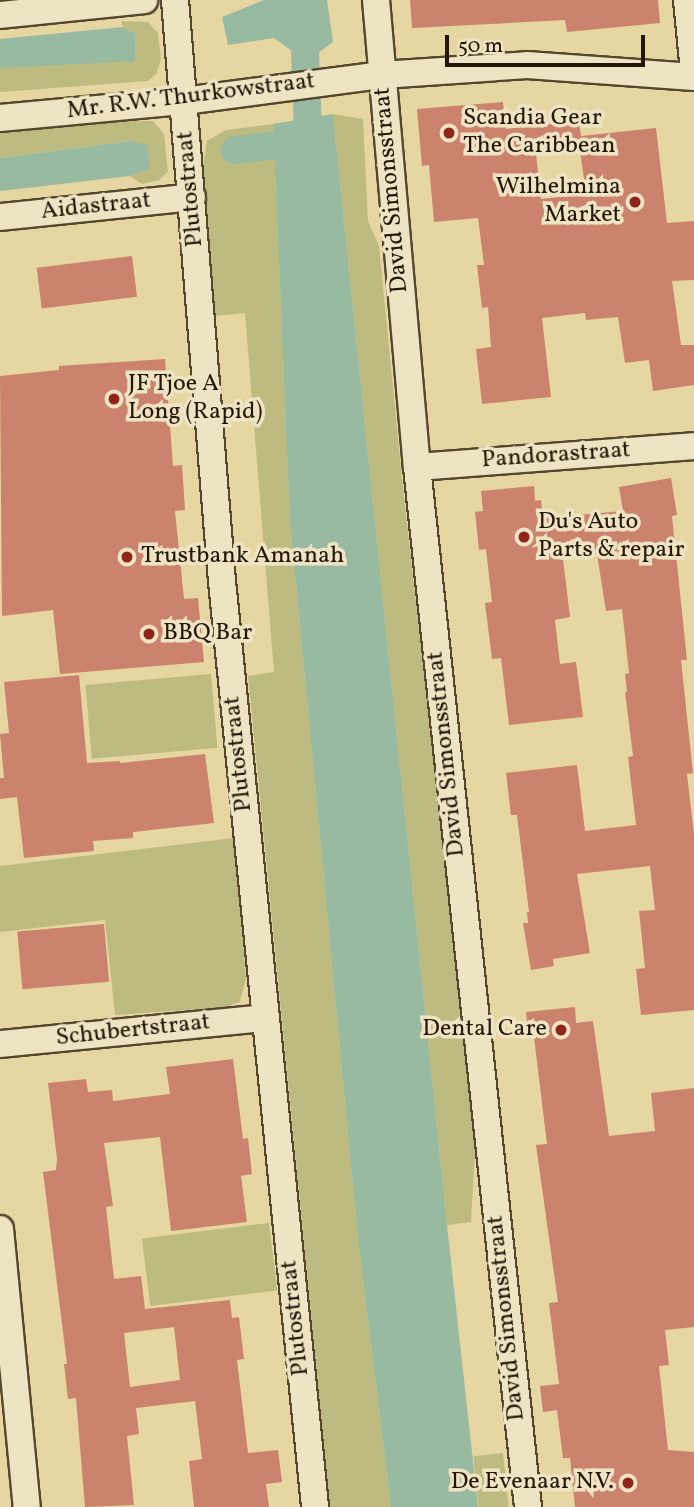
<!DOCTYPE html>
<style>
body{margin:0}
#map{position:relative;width:694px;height:1507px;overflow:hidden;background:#e5d6a2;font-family:Vollkorn,serif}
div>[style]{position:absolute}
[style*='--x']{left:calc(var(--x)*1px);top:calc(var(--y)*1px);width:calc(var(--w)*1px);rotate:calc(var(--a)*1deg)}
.green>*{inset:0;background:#bdbb7f;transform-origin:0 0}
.water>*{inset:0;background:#97baa1}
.canal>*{height:28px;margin:-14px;padding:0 14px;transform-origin:14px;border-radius:14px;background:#97baa1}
.building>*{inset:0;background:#cb836d;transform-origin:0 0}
.roads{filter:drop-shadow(2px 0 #55462e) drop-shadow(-2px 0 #55462e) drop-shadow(0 2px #55462e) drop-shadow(0 -2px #55462e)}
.minor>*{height:26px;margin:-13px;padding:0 13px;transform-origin:13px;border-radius:13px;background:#eee4c3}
.dots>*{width:19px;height:19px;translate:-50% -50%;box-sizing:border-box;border:4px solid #eee4c3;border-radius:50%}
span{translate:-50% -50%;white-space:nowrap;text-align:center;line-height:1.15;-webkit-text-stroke:7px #eee4c3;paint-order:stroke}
.street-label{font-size:24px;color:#251608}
.poi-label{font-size:24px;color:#251608}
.left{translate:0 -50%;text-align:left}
.right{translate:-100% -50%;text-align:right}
.scale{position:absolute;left:445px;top:35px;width:200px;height:32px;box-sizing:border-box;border:4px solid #251608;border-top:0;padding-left:9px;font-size:21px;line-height:24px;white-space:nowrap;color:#251608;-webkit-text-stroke:5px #eee4c3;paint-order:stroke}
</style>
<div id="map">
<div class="green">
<i style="clip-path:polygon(121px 21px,148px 22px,158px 33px,161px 58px,157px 73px,148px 81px,0 92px,0 68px,36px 65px,135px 34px,123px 27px)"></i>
<i style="clip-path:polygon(333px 114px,363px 119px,368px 221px,379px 246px,402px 479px,476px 1132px,471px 1222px,447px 1225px)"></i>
<i style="clip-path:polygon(135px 121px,153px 121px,164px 134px,168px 172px,159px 180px,142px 184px,130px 176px,149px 169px,131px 141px,0 158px,0 131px)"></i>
<i style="clip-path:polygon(273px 124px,290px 521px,358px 1239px,391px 1507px,330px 1507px,248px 676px,274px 672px,245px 313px,215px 316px,203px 167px,207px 141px,226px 130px)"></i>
<i style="left:211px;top:674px;width:74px;height:126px;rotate:85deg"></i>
<i style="clip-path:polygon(234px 838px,246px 978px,240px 1002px,226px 1007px,115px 1015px,105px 920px,0 932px,0 866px)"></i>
<i style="left:269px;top:1223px;width:68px;height:128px;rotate:83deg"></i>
<i style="left:503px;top:1453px;width:54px;height:30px;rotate:84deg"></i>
</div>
<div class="water">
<i style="clip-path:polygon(264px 0,327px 0,333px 42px,318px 53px,296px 54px,274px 38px,228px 45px,222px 17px)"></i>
<i style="clip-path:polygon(123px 27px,135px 34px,135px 61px,0 68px,0 39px)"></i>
<i style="clip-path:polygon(333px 114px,447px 1225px,478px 1507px,391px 1507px,358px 1239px,290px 521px,273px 124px)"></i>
<i style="clip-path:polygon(131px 141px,148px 145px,149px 169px,130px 176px,0 191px,0 158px)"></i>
</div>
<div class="canal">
<i style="--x:303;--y:0;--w:156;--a:87.8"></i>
<i style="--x:235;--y:150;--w:73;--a:-6.3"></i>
</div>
<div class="building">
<i style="clip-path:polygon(410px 0,658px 0,660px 23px,567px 32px,565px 20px,412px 28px)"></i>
<i style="clip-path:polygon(evenodd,503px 102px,506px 129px,579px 121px,581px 136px,656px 128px,667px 223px,694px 221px,694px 280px,672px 281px,681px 345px,694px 345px,694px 385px,653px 391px,649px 360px,625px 363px,618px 317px,586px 320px,585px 313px,542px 318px,551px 397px,482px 404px,476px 349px,491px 347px,488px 307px,482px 308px,477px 265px,484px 265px,478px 218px,434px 222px,429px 165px,422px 166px,417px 109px,503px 102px,580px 150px,586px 194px,541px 199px,536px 154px,580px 150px)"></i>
<i style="left:132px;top:256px;width:41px;height:96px;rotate:83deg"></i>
<i style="clip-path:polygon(165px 359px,173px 466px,182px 465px,185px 510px,175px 511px,184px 599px,198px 598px,204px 662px,60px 674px,53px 610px,2px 616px,0 376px,59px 370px,59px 366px)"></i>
<i style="clip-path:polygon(671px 478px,677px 515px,672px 516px,687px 660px,681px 660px,693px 773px,687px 774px,694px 834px,694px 1010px,641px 1015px,636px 969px,645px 968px,639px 911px,655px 910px,650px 866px,577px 874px,590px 953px,553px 959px,554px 966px,531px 970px,523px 923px,528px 923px,527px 912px,529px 912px,517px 815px,511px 815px,506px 773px,577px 765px,585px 831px,636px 825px,628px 757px,633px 756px,625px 692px,627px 692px,625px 674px,629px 673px,622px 609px,606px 611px,597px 554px,563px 559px,570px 617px,555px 620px,560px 664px,576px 662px,583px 717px,509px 725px,501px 658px,492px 659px,485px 603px,492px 602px,486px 549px,479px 550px,475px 512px,483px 511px,481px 491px,534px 486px,535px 501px,541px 500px,543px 518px,623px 511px,619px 487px)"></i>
<i style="clip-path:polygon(79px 675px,87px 763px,120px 761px,120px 763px,205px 754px,214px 823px,133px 832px,133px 838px,93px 841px,94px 851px,24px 858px,17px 797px,0 799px,0 778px,4px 778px,0 734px,9px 733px,4px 682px)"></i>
<i style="left:104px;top:924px;width:58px;height:87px;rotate:85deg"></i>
<i style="clip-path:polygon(575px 1007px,576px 1023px,593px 1021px,609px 1136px,655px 1131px,651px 1093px,694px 1088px,694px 1327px,665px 1330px,669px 1365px,659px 1366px,668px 1450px,694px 1452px,694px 1507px,575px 1507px,570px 1458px,563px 1458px,557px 1410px,543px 1412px,540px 1386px,559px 1384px,549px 1303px,558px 1302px,536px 1145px,547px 1144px,534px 1037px,529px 1038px,526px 1012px)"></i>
<i style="clip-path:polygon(evenodd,233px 1059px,243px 1139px,248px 1138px,252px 1174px,241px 1176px,247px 1222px,171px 1231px,160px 1137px,104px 1143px,113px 1206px,106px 1207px,114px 1279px,141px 1276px,145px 1309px,230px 1300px,232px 1318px,239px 1317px,244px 1359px,237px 1360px,248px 1453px,278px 1450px,282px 1482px,266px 1484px,269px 1507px,194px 1507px,189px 1461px,202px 1459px,195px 1401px,136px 1408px,139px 1434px,127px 1436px,134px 1505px,85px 1507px,76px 1398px,68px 1399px,64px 1364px,67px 1364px,43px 1172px,56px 1170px,57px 1159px,48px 1083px,86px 1079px,88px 1092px,112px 1090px,113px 1101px,170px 1094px,166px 1067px,233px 1059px,174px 1327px,180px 1380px,130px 1387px,124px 1333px,174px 1327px)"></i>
</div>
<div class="roads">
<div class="minor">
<i style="--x:175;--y:0;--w:583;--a:85.38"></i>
<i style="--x:222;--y:581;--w:931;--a:84.26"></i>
<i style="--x:376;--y:0;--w:469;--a:85"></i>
<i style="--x:417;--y:467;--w:1046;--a:83.91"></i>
<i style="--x:687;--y:0;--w:72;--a:84.4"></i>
<i style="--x:0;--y:15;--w:145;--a:-5.9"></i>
<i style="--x:0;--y:118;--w:185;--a:-5.3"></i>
<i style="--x:184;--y:101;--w:200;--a:-7.5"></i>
<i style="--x:382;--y:75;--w:145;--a:-3.9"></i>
<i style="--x:527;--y:65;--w:167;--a:4.1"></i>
<i style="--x:0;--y:217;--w:193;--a:-5.9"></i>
<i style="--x:417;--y:467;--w:278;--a:-4.3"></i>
<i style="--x:0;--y:1044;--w:267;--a:-5.6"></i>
<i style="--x:0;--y:1229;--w:279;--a:84.5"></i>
</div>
</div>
<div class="dots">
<i style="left:449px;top:133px;background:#8f2418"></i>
<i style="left:635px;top:202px;background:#8f2418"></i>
<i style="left:114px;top:399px;background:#8f2418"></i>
<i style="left:524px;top:537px;background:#8f2418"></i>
<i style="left:127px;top:557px;background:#8f2418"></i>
<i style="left:149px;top:634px;background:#8f2418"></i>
<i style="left:561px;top:1030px;background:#8f2418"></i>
<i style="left:628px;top:1483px;background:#8f2418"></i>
</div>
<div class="street-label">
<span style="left:191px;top:97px;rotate:-7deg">Mr. R.W. Thurkowstraat</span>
<span style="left:191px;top:189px;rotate:-95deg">Plutostraat</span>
<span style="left:392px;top:190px;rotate:-95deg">David Simonsstraat</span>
<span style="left:96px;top:207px;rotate:-6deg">Aidastraat</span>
<span style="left:556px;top:456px;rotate:-4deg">Pandorastraat</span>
<span style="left:239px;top:754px;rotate:-96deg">Plutostraat</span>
<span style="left:447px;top:754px;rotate:-96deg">David Simonsstraat</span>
<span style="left:133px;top:1031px;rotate:-6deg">Schubertstraat</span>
<span style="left:296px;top:1318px;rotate:-96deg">Plutostraat</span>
<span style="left:507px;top:1318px;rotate:-96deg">David Simonsstraat</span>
</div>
<div class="poi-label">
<span class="left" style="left:463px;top:133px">Scandia Gear<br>The Caribbean</span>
<span class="right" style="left:621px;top:202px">Wilhelmina<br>Market</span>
<span class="left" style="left:128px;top:399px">JF Tjoe A<br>Long (Rapid)</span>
<span class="left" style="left:538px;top:537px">Du's Auto<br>Parts &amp; repair</span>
<span class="left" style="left:141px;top:557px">Trustbank Amanah</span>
<span class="left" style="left:163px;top:634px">BBQ Bar</span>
<span class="right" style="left:547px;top:1030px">Dental Care</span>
<span class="right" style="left:614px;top:1483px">De Evenaar N.V.</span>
</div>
<div class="scale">50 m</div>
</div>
